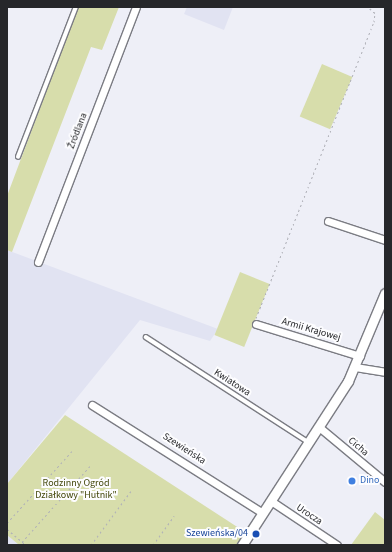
<!DOCTYPE html>
<meta charset="utf-8">
<style>
body{margin:0}
#map{position:relative;width:392px;height:552px;overflow:hidden;background:#eeeff7;font-family:"Source Sans 3",sans-serif}
div>[style]{position:absolute}
[style*='--x']{left:calc(var(--x)*1px);top:calc(var(--y)*1px);width:calc(var(--w)*1px);rotate:calc(var(--a)*1deg)}
.built>*{inset:0;background:#e1e3f2}
.green>*{inset:0;background:#d7ddab;transform-origin:0 0}
.path>*{height:1px;margin-top:-0.5px;transform-origin:0;background:repeating-linear-gradient(90deg,#afb0b7 0 2px,transparent 0 5px)}
.roads{filter:drop-shadow(1px 0 #7b7c83) drop-shadow(-1px 0 #7b7c83) drop-shadow(0 1px #7b7c83) drop-shadow(0 -1px #7b7c83)}
.service>*{height:3.5px;margin:-1.75px;padding:0 1.75px;transform-origin:1.75px;border-radius:1.75px;background:#fff}
.minor>*{height:7px;margin:-3.5px;padding:0 3.5px;transform-origin:3.5px;border-radius:3.5px;background:#fff}
.tertiary>*{height:9px;margin:-4.5px;padding:0 4.5px;transform-origin:4.5px;border-radius:4.5px;background:#fff}
.dots>*{width:11px;height:11px;translate:-50% -50%;box-sizing:border-box;border:2px solid #fdfdff;border-radius:50%}
span{translate:-50% -50%;white-space:nowrap;text-align:center;line-height:1.15;-webkit-text-stroke:4px #fdfdff;paint-order:stroke}
.street-label{font-size:10px;color:#26272a}
.shop-label{font-size:10px;color:#366cbe}
.left{translate:0 -50%;text-align:left}
.park-label{font-size:10px;color:#43470b}
.transit-label{font-size:10px;color:#164399}
.right{translate:-100% -50%;text-align:right}
.frame{position:absolute;inset:0;border:8px solid #26272a;pointer-events:none}
</style>
<div id="map">
<div class="built">
<i style="clip-path:polygon(187px 7px,233px 7px,224px 30px,184px 14px)"></i>
<i style="clip-path:polygon(7px 250px,218px 329px,210px 341px,140px 320px,7px 484px)"></i>
<i style="clip-path:polygon(7px 535px,19px 545px,7px 545px)"></i>
</div>
<div class="green">
<i style="clip-path:polygon(78px 7px,119px 7px,102px 50px,91px 47px,12px 252px,7px 250px,7px 196px)"></i>
<i style="left:322px;top:64px;width:33px;height:57px;rotate:23deg"></i>
<i style="left:240px;top:272px;width:32px;height:68px;rotate:22deg"></i>
<i style="clip-path:polygon(65px 415px,245px 532px,236px 545px,19px 545px,7px 535px,7px 484px)"></i>
<i style="clip-path:polygon(375px 512px,385px 520px,385px 545px,351px 545px)"></i>
</div>
<div class="path">
<i style="--x:256;--y:318;--w:319;--a:-68.3"></i>
<i style="--x:374;--y:22;--w:9;--a:-84"></i>
<i style="--x:375;--y:13;--w:9;--a:-139"></i>
<i style="--x:7;--y:523;--w:97;--a:-47.9"></i>
<i style="--x:7;--y:529;--w:25;--a:40"></i>
<i style="--x:22;--y:542;--w:102;--a:-48.2"></i>
<i style="--x:91;--y:545;--w:67;--a:-53.5"></i>
<i style="--x:153;--y:545;--w:36;--a:-54"></i>
<i style="--x:215;--y:545;--w:1;--a:-45"></i>
</div>
<div class="roads">
<div class="service">
<i style="--x:18;--y:157;--w:161;--a:-68.9"></i>
<i style="--x:146;--y:337;--w:193;--a:32.9"></i>
</div>
<div class="minor">
<i style="--x:328;--y:221;--w:60;--a:18.4"></i>
<i style="--x:38;--y:262;--w:273;--a:-69"></i>
<i style="--x:256;--y:324;--w:109;--a:17.1"></i>
<i style="--x:355;--y:367;--w:30;--a:9"></i>
<i style="--x:92;--y:405;--w:202;--a:32.3"></i>
<i style="--x:319;--y:427;--w:86;--a:39.8"></i>
<i style="--x:271;--y:501;--w:79;--a:33.7"></i>
</div>
<div class="tertiary">
<i style="--x:242;--y:545;--w:195;--a:-57.1"></i>
<i style="--x:348;--y:381;--w:95;--a:-67.2"></i>
</div>
</div>
<div class="dots">
<i style="left:352px;top:481px;background:#3f7fe0"></i>
<i style="left:256px;top:534px;background:#1a4fb4"></i>
</div>
<div class="street-label">
<span style="left:78px;top:131px;rotate:-69deg">Źródlana</span>
<span style="left:311px;top:330px;rotate:16deg">Armii Krajowej</span>
<span style="left:232px;top:383px;rotate:33deg">Kwiatowa</span>
<span style="left:358px;top:447px;rotate:40deg">Cicha</span>
<span style="left:184px;top:449px;rotate:33deg">Szewieńska</span>
<span style="left:309px;top:515px;rotate:34deg">Urocza</span>
</div>
<div class="shop-label">
<span class="left" style="left:360px;top:481px">Dino</span>
</div>
<div class="park-label">
<span style="left:76px;top:489px">Rodzinny Ogród<br>Działkowy "Hutnik"</span>
</div>
<div class="transit-label">
<span class="right" style="left:248px;top:534px">Szewieńska/04</span>
</div>
<div class="frame"></div>
</div>
